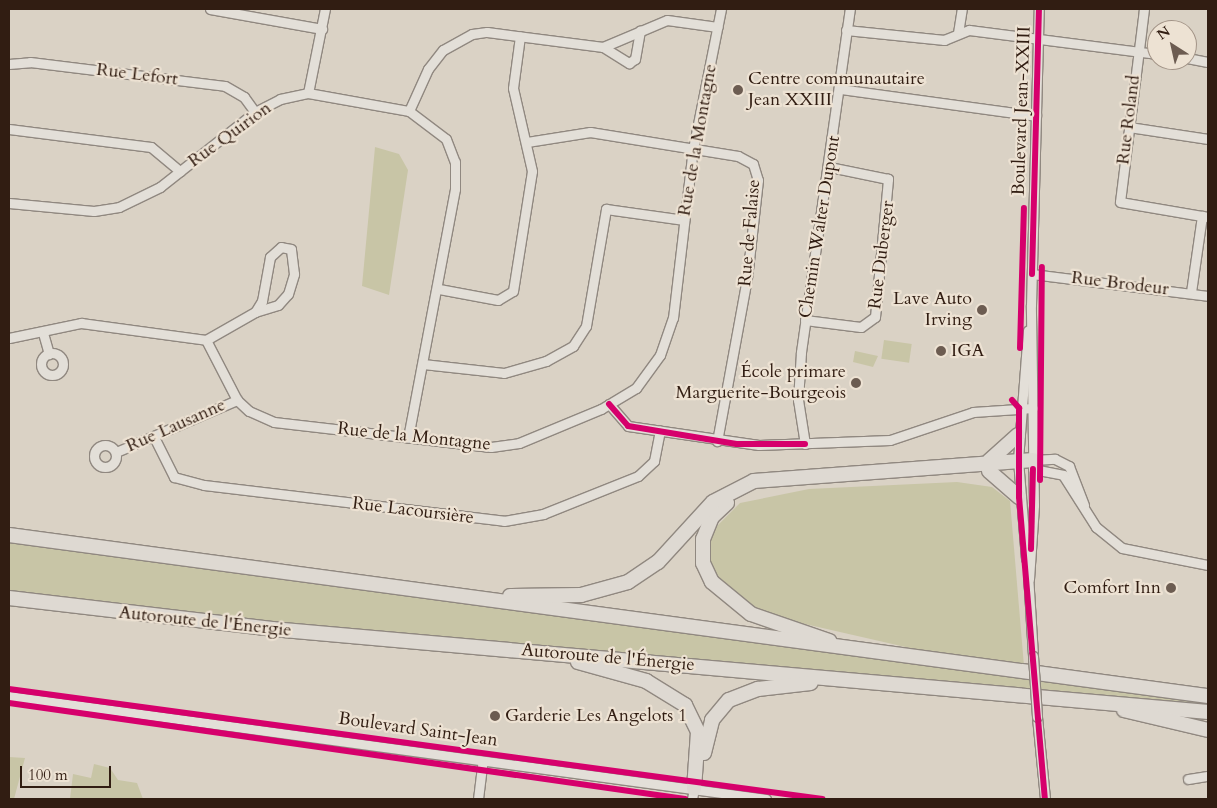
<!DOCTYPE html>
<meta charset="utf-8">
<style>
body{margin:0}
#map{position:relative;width:1217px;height:808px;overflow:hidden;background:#dad2c5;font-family:Cardo,serif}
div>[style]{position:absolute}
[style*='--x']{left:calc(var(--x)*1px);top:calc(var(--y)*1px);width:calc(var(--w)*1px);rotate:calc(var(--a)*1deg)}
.green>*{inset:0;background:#c8c5a6;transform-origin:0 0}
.roads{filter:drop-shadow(1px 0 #908880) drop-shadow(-1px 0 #908880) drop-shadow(0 1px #908880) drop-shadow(0 -1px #908880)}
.minor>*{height:9px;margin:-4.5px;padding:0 4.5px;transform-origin:4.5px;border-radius:4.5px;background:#e3dfd8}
.minor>.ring{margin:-4.5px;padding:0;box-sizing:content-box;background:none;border:9px solid #e3dfd8;border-radius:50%}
.highway>*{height:14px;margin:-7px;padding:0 7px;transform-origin:7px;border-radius:7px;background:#ded9d2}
.bridges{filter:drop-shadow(1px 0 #908880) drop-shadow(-1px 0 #908880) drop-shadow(0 1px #908880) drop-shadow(0 -1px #908880)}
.minor-bridge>*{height:9px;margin:-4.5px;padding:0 4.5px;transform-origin:4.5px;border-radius:4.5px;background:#e3dfd8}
.cycleway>*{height:6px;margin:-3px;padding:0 3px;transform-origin:3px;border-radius:3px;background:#d6006c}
.dots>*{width:14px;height:14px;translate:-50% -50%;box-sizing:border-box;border:2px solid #ede2d3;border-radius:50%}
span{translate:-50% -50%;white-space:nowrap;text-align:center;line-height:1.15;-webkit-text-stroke:4.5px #ede2d3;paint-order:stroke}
.street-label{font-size:18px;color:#311d12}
.poi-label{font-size:18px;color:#311d12}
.left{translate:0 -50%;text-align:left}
.right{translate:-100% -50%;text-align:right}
.frame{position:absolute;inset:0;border:10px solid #311d12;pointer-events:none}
.north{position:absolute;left:1147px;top:20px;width:50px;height:50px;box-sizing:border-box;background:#ede2d3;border:1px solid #a29386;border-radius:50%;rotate:325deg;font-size:14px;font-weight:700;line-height:20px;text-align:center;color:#311d12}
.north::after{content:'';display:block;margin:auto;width:18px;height:22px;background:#6c5c51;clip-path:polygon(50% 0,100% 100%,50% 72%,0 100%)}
.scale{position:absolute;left:20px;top:766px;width:91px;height:22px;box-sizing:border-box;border:2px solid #311d12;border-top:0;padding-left:6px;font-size:15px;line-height:18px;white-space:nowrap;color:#311d12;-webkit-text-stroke:4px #ede2d3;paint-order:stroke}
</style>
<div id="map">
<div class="green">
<i style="clip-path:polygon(375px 147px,399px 154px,408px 170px,389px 295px,362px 286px)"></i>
<i style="left:884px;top:340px;width:28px;height:19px;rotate:8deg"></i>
<i style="clip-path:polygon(855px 351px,878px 356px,873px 367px,853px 362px)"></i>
<i style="clip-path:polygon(957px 482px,992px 487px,1010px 501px,1024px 666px,923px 651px,770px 616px,737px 600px,711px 568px,707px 545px,715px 528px,740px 503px,809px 489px)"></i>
<i style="clip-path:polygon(9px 543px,1206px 703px,1207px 705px,197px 617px,9px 591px)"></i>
<i style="clip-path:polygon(9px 757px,25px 758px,14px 799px,9px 799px)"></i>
<i style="clip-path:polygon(94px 764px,110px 768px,118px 780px,137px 783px,143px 799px,70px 799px,73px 774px,91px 778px)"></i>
</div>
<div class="roads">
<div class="minor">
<i style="--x:210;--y:9;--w:114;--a:10.1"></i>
<i style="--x:1144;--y:9;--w:194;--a:97.1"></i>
<i style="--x:1120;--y:202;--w:89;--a:9.7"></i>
<i style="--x:846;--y:30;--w:99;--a:5.8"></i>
<i style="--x:944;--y:40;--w:27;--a:-22"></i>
<i style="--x:969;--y:30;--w:190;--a:7.3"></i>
<i style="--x:958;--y:33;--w:24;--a:-81"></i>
<i style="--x:603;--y:47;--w:69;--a:-22.9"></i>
<i style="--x:667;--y:20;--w:51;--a:7.8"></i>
<i style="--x:1187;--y:58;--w:21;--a:11"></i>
<i style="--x:9;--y:64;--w:21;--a:-5"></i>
<i style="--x:30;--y:62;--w:196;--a:7"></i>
<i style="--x:225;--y:86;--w:22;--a:30"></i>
<i style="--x:244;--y:97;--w:19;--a:54"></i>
<i style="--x:840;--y:89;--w:198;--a:7.8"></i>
<i style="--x:308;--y:93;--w:86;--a:-78.6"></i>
<i style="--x:409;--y:111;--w:46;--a:-65.7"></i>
<i style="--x:428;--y:69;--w:24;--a:-52"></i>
<i style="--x:443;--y:50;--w:33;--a:-29"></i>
<i style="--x:472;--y:34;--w:15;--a:-8"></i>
<i style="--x:487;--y:32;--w:117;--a:7.4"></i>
<i style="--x:603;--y:47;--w:31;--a:32"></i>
<i style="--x:629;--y:63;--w:7;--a:-34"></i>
<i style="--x:635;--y:59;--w:29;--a:-80"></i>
<i style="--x:1129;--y:127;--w:80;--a:8.6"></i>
<i style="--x:9;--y:129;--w:143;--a:7.2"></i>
<i style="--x:151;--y:147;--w:38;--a:40"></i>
<i style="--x:527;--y:142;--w:64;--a:-9"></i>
<i style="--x:590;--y:132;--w:150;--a:9.2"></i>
<i style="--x:738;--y:156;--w:17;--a:28"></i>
<i style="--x:753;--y:164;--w:17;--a:73"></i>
<i style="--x:758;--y:180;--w:99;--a:96.4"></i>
<i style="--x:747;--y:278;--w:166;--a:100.4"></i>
<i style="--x:9;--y:203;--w:85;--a:5.4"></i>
<i style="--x:94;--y:211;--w:25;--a:-9"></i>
<i style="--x:119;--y:207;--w:46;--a:-26"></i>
<i style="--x:160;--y:187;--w:121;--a:-38.3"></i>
<i style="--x:255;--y:112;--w:28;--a:-27"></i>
<i style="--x:280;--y:99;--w:29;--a:-12"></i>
<i style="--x:308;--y:93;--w:103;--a:10.1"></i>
<i style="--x:409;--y:111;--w:46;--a:37.1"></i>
<i style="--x:446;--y:139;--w:25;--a:69"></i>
<i style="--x:455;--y:162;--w:27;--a:90"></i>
<i style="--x:455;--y:189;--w:253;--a:100.7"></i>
<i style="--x:1032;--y:274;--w:177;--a:7.1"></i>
<i style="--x:439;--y:289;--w:60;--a:10.6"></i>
<i style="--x:498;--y:300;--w:17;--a:-31"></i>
<i style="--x:513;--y:291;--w:121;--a:-81"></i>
<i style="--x:532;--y:171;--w:85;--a:-102.9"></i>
<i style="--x:513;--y:88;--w:52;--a:-82.3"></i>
<i style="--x:1191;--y:292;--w:77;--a:-81.8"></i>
<i style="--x:805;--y:320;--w:56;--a:7.1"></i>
<i style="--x:861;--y:327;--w:17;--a:-36"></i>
<i style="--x:875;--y:317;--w:139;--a:-84.6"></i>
<i style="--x:888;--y:179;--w:59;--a:-168.3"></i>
<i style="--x:43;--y:333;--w:22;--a:74"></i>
<i style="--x:9;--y:338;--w:74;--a:-11.8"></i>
<i style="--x:81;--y:323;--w:126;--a:7.7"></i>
<i style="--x:206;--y:340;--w:68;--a:62.7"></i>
<i style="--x:237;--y:400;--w:16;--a:43"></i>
<i style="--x:249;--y:411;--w:27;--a:24"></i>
<i style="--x:274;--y:422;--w:218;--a:6.6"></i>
<i style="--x:491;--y:447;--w:28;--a:-8"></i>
<i style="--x:519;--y:443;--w:89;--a:-22.5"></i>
<i style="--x:601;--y:409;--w:41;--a:-31"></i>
<i style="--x:636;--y:388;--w:41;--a:-54"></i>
<i style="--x:660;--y:355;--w:39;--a:-71"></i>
<i style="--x:673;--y:318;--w:170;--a:-83.3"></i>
<i style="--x:693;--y:149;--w:143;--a:-78.7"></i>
<i style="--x:206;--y:340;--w:56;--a:-29.7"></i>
<i style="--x:255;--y:312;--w:24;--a:-17"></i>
<i style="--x:278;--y:305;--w:15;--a:-48"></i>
<i style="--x:288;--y:294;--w:21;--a:-73"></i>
<i style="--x:294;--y:274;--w:25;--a:-97"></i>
<i style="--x:291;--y:249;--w:10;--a:-169"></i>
<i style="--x:281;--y:247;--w:15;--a:138"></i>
<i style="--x:270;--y:257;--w:45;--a:100.3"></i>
<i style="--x:262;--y:301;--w:13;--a:122"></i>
<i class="ring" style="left:41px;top:353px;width:13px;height:13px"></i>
<i style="--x:423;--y:364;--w:81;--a:6.3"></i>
<i style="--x:504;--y:373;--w:44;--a:-15.9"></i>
<i style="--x:546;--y:361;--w:31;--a:-29"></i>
<i style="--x:573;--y:346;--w:24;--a:-57"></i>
<i style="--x:586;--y:326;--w:119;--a:-80.3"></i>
<i style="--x:606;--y:209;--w:79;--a:8"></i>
<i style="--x:609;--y:404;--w:29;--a:49"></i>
<i style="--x:628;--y:426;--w:132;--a:8.3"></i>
<i style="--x:759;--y:445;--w:131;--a:-2.2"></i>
<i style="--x:890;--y:440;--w:88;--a:-18.6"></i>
<i style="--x:973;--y:412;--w:60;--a:-3.8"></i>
<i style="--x:154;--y:437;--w:45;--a:63.4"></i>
<i style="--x:174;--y:477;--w:31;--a:15"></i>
<i style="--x:204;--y:485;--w:302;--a:6.8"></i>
<i style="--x:504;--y:521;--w:40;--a:-10"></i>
<i style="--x:543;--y:514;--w:102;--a:-21.8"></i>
<i style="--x:638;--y:476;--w:22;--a:-43"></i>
<i style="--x:654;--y:461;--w:31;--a:-79"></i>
<i style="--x:805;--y:444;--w:45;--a:-99"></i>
<i style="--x:798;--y:400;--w:48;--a:-86.4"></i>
<i style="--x:801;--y:352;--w:346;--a:-81.9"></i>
<i class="ring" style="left:94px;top:445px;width:13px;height:13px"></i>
<i style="--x:116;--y:452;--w:132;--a:-23.3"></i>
<i style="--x:1033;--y:460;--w:22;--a:-3"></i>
<i style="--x:1055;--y:459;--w:16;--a:27"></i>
<i style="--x:1069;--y:466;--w:42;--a:69"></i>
<i style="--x:1033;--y:469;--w:31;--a:11"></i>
<i style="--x:1063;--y:475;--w:62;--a:57.6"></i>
<i style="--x:1096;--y:527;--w:33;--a:39"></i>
<i style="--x:1122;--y:548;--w:88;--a:11.2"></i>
<i style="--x:1026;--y:559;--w:99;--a:-94.6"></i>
<i style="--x:1018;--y:460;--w:130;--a:-85.6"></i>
<i style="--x:1028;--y:574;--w:82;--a:86.5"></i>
<i style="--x:1029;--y:579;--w:74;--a:-86.1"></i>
<i style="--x:1034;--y:505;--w:200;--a:-90.9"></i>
<i style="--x:1031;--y:305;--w:296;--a:-88.5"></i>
<i style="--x:9;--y:696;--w:764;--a:7.75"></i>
<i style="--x:1037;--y:717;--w:82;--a:84.4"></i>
<i style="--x:1188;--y:779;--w:20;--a:-9"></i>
<i style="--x:478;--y:799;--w:38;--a:-83"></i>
<i style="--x:692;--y:799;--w:10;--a:-79"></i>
</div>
<div class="highway">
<i style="--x:989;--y:461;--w:39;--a:-42"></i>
<i style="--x:989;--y:471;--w:40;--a:41"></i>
<i style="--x:727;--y:503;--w:21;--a:137"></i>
<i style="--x:712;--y:517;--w:24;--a:112"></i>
<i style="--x:703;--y:539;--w:24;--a:90"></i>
<i style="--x:703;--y:563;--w:21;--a:65"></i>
<i style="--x:712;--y:582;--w:50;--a:39.4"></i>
<i style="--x:751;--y:614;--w:83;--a:19.1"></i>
<i style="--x:9;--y:535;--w:1210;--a:7.65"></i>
<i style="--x:510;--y:596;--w:71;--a:-0.8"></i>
<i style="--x:581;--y:595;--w:49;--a:-15.5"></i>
<i style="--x:628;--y:582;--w:36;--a:-34"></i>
<i style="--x:658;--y:562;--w:81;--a:-47.5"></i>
<i style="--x:713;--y:502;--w:46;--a:-27.1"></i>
<i style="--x:754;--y:481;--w:280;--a:-4.3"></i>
<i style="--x:9;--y:598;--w:265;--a:6.7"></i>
<i style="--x:272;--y:629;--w:940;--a:5.07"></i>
<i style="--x:578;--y:662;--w:71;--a:15.6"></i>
<i style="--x:646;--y:681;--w:46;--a:31.6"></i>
<i style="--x:685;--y:705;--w:30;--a:64"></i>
<i style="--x:698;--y:732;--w:57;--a:94"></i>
<i style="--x:1124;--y:710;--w:86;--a:13.4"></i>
<i style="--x:704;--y:753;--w:34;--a:-76"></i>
<i style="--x:712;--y:720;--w:26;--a:-50"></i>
<i style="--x:729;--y:700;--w:31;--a:-21"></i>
<i style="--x:758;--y:689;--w:53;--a:-6.5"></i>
</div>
</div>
<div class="bridges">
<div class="minor-bridge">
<i style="--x:1033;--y:656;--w:61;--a:86.2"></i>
</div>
</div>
<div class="cycleway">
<i style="--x:1032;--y:274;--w:265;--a:-88.5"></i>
<i style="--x:1020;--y:348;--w:140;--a:-88.4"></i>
<i style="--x:1012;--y:400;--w:11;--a:49"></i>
<i style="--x:1019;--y:408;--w:89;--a:90"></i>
<i style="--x:1019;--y:497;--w:303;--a:85.1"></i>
<i style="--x:609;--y:404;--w:29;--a:49"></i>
<i style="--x:628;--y:426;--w:110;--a:9.4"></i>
<i style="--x:737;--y:444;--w:68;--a:0"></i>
<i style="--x:1040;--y:480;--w:213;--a:-89.5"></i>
<i style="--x:1031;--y:549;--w:80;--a:-88.6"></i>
<i style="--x:9;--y:689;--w:821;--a:7.7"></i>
<i style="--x:9;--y:703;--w:683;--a:8.08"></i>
</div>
<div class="dots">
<i style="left:738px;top:90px;background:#6c5c51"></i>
<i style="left:982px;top:310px;background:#6c5c51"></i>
<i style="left:941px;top:351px;background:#6c5c51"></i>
<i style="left:856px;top:383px;background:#6c5c51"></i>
<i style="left:1171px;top:588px;background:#6c5c51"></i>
<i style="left:495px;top:716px;background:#6c5c51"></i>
</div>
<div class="street-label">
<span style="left:137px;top:75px;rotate:7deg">Rue Lefort</span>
<span style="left:1022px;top:111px;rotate:-88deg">Boulevard Jean-XXIII</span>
<span style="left:1129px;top:120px;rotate:-83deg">Rue Roland</span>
<span style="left:230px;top:135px;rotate:-36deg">Rue Quirion</span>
<span style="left:698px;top:140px;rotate:-80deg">Rue de la Montagne</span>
<span style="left:820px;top:227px;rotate:-81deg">Chemin Walter Dupont</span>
<span style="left:750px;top:233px;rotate:-85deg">Rue de Falaise</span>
<span style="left:882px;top:255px;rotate:-83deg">Rue Duberger</span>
<span style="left:1120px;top:284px;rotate:7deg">Rue Brodeur</span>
<span style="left:176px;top:426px;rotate:-24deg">Rue Lausanne</span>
<span style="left:414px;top:437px;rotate:6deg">Rue de la Montagne</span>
<span style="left:413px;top:511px;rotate:7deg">Rue Lacoursière</span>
<span style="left:205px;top:622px;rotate:6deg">Autoroute de l'Énergie</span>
<span style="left:608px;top:658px;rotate:5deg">Autoroute de l'Énergie</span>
<span style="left:418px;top:730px;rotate:8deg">Boulevard Saint-Jean</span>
</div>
<div class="poi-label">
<span class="left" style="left:748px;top:90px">Centre communautaire<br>Jean XXIII</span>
<span class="right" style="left:972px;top:310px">Lave Auto<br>Irving</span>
<span class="left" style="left:951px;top:351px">IGA</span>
<span class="right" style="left:846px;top:383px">École primare<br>Marguerite-Bourgeois</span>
<span class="right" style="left:1161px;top:588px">Comfort Inn</span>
<span class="left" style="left:505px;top:716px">Garderie Les Angelots 1</span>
</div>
<div class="frame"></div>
<div class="north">N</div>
<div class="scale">100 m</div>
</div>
